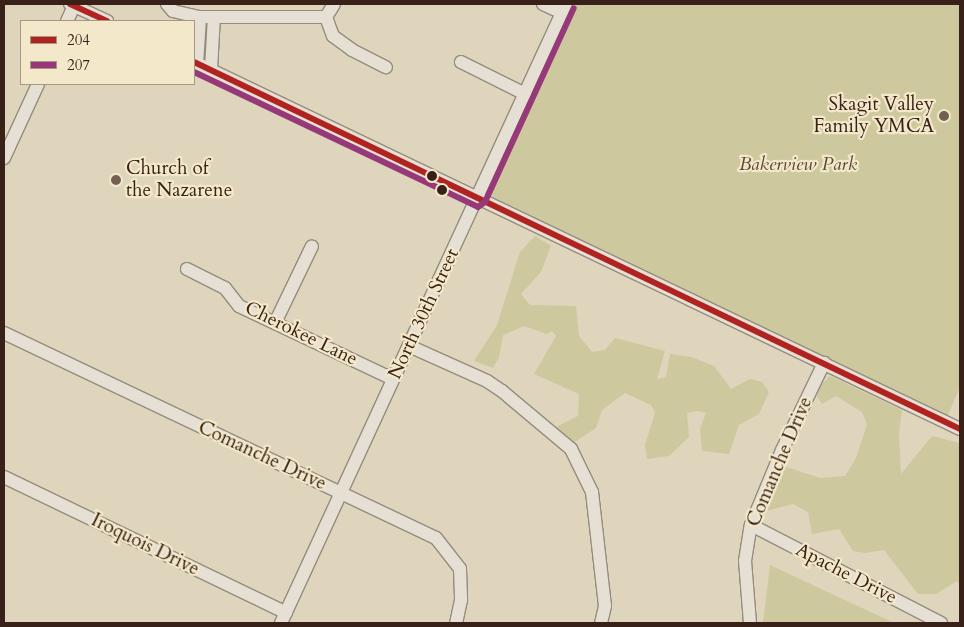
<!DOCTYPE html>
<style>
body{margin:0}
#map{position:relative;width:964px;height:627px;overflow:hidden;background:#ded5bc;font-family:Cardo,serif}
div>[style]{position:absolute}
[style*='--x']{left:calc(var(--x)*1px);top:calc(var(--y)*1px);width:calc(var(--w)*1px);rotate:calc(var(--a)*1deg)}
.green>*{inset:0;background:#cdc89e}
.roads{filter:drop-shadow(1px 0 #948c7d) drop-shadow(-1px 0 #948c7d) drop-shadow(0 1px #948c7d) drop-shadow(0 -1px #948c7d)}
.minor>*{height:12px;margin:-6px;padding:0 6px;transform-origin:6px;border-radius:6px;background:#e5e0d3}
.bus-1>*{height:6px;margin:-3px;padding:0 3px;transform-origin:3px;border-radius:3px;background:#b02321}
.bus-2>*{height:6px;margin:-3px;padding:0 3px;transform-origin:3px;border-radius:3px;background:#973978}
.dots>*{width:14px;height:14px;translate:-50% -50%;box-sizing:border-box;border:2px solid #f3e8ca;border-radius:50%}
span{translate:-50% -50%;white-space:nowrap;text-align:center;line-height:1.15;-webkit-text-stroke:4.5px #f3e8ca;paint-order:stroke}
.poi-label{font-size:19px;color:#382118}
.right{translate:-100% -50%;text-align:right}
.left{translate:0 -50%;text-align:left}
.park-label{font-size:19px;color:#5a4833;font-style:italic}
.street-label{font-size:19px;color:#382118}
.frame{position:absolute;inset:0;border:5px solid #382118;pointer-events:none}
.legend{position:absolute;left:20px;top:20px;width:175px;height:65px;box-sizing:border-box;background:#f3e8ca;border:1px solid #a89883;margin:0;padding:6px 9px;list-style:none;font-size:15px;color:#382118}
.legend li{display:flex;align-items:center;gap:10px;height:25px}
.legend b{width:25px;border:1px solid #a89883}
</style>
<div id="map">
<div class="green">
<i style="clip-path:polygon(577px 4px,960px 4px,960px 387px,947px 417px,493px 197px,490px 188px)"></i>
<i style="clip-path:polygon(535px 236px,551px 246px,541px 272px,521px 294px,530px 305px,576px 306px,579px 336px,592px 352px,605px 350px,615px 338px,665px 351px,657px 379px,666px 377px,670px 354px,691px 357px,714px 366px,731px 389px,750px 379px,762px 382px,769px 392px,759px 414px,739px 425px,729px 454px,702px 451px,700px 429px,706px 413px,697px 411px,687px 413px,689px 437px,669px 456px,647px 459px,645px 445px,655px 413px,651px 405px,625px 393px,602px 410px,596px 428px,573px 443px,556px 427px,578px 416px,579px 394px,534px 374px,556px 336px,552px 331px,547px 334px,524px 326px,503px 335px,499px 357px,493px 368px,474px 361px,497px 325px,520px 252px)"></i>
<i style="clip-path:polygon(830px 376px,902px 410px,899px 433px,901px 474px,932px 436px,960px 443px,960px 585px,957px 581px,936px 594px,918px 594px,884px 550px,865px 553px,853px 551px,839px 529px,812px 534px,808px 512px,793px 504px,762px 512px,773px 482px,783px 466px,820px 478px,845px 476px,856px 458px,867px 424px,862px 412px,836px 396px,822px 404px,817px 396px,820px 386px)"></i>
<i style="clip-path:polygon(770px 565px,894px 623px,763px 623px)"></i>
</div>
<div class="roads">
<div class="minor">
<i style="--x:70;--y:4;--w:41;--a:24.7"></i>
<i style="--x:167;--y:4;--w:9;--a:49"></i>
<i style="--x:173;--y:11;--w:28;--a:13"></i>
<i style="--x:200;--y:17;--w:126;--a:0"></i>
<i style="--x:326;--y:17;--w:15;--a:-58"></i>
<i style="--x:543;--y:4;--w:21;--a:25"></i>
<i style="--x:326;--y:17;--w:20;--a:70"></i>
<i style="--x:333;--y:36;--w:24;--a:36"></i>
<i style="--x:352;--y:50;--w:38;--a:27"></i>
<i style="--x:67;--y:21;--w:17;--a:-65"></i>
<i style="--x:194;--y:62;--w:849;--a:25.6"></i>
<i style="--x:461;--y:62;--w:72;--a:26.6"></i>
<i style="--x:197;--y:64;--w:47;--a:-86.3"></i>
<i style="--x:211;--y:70;--w:53;--a:-86.8"></i>
<i style="--x:4;--y:158;--w:81;--a:-65.3"></i>
<i style="--x:187;--y:269;--w:42;--a:26.6"></i>
<i style="--x:225;--y:288;--w:23;--a:52"></i>
<i style="--x:239;--y:306;--w:170;--a:25.4"></i>
<i style="--x:275;--y:323;--w:85;--a:-64.3"></i>
<i style="--x:4;--y:333;--w:478;--a:25.4"></i>
<i style="--x:436;--y:538;--w:39;--a:52"></i>
<i style="--x:460;--y:569;--w:31;--a:88"></i>
<i style="--x:461;--y:600;--w:24;--a:102"></i>
<i style="--x:409;--y:346;--w:85;--a:24.2"></i>
<i style="--x:487;--y:381;--w:18;--a:34"></i>
<i style="--x:502;--y:391;--w:90;--a:40"></i>
<i style="--x:571;--y:449;--w:48;--a:64"></i>
<i style="--x:592;--y:492;--w:115;--a:83.5"></i>
<i style="--x:605;--y:606;--w:17;--a:103"></i>
<i style="--x:4;--y:477;--w:313;--a:25.7"></i>
<i style="--x:751;--y:525;--w:214;--a:27.3"></i>
<i style="--x:281;--y:623;--w:681;--a:-65.28"></i>
<i style="--x:750;--y:623;--w:62;--a:-94.6"></i>
<i style="--x:745;--y:561;--w:36;--a:-81"></i>
<i style="--x:751;--y:525;--w:81;--a:-67.5"></i>
<i style="--x:782;--y:450;--w:97;--a:-64.2"></i>
</div>
</div>
<div class="bus-1">
<i style="--x:70;--y:4;--w:41;--a:24.7"></i>
<i style="--x:194;--y:62;--w:849;--a:25.6"></i>
</div>
<div class="bus-2">
<i style="--x:194;--y:72;--w:314;--a:25.4"></i>
<i style="--x:478;--y:207;--w:9;--a:-36"></i>
<i style="--x:485;--y:202;--w:213;--a:-65.4"></i>
</div>
<div class="dots">
<i style="left:944px;top:116px;background:#726051"></i>
<i style="left:432px;top:176px;background:#382118"></i>
<i style="left:116px;top:180px;background:#726051"></i>
<i style="left:442px;top:190px;background:#382118"></i>
</div>
<div class="poi-label">
<span class="right" style="left:934px;top:116px">Skagit Valley<br>Family YMCA</span>
<span class="left" style="left:126px;top:180px">Church of<br>the Nazarene</span>
</div>
<div class="park-label">
<span style="left:798px;top:165px">Bakerview Park</span>
</div>
<div class="street-label">
<span style="left:424px;top:314px;rotate:-65deg">North 30th Street</span>
<span style="left:301px;top:334px;rotate:26deg">Cherokee Lane</span>
<span style="left:262px;top:456px;rotate:25deg">Comanche Drive</span>
<span style="left:780px;top:462px;rotate:-67deg">Comanche Drive</span>
<span style="left:145px;top:545px;rotate:26deg">Iroquois Drive</span>
<span style="left:846px;top:574px;rotate:27deg">Apache Drive</span>
</div>
<div class="frame"></div>
<ul class="legend">
<li><b style="height:6px;background:#b02321"></b>204</li>
<li><b style="height:6px;background:#973978"></b>207</li>
</ul>
</div>
